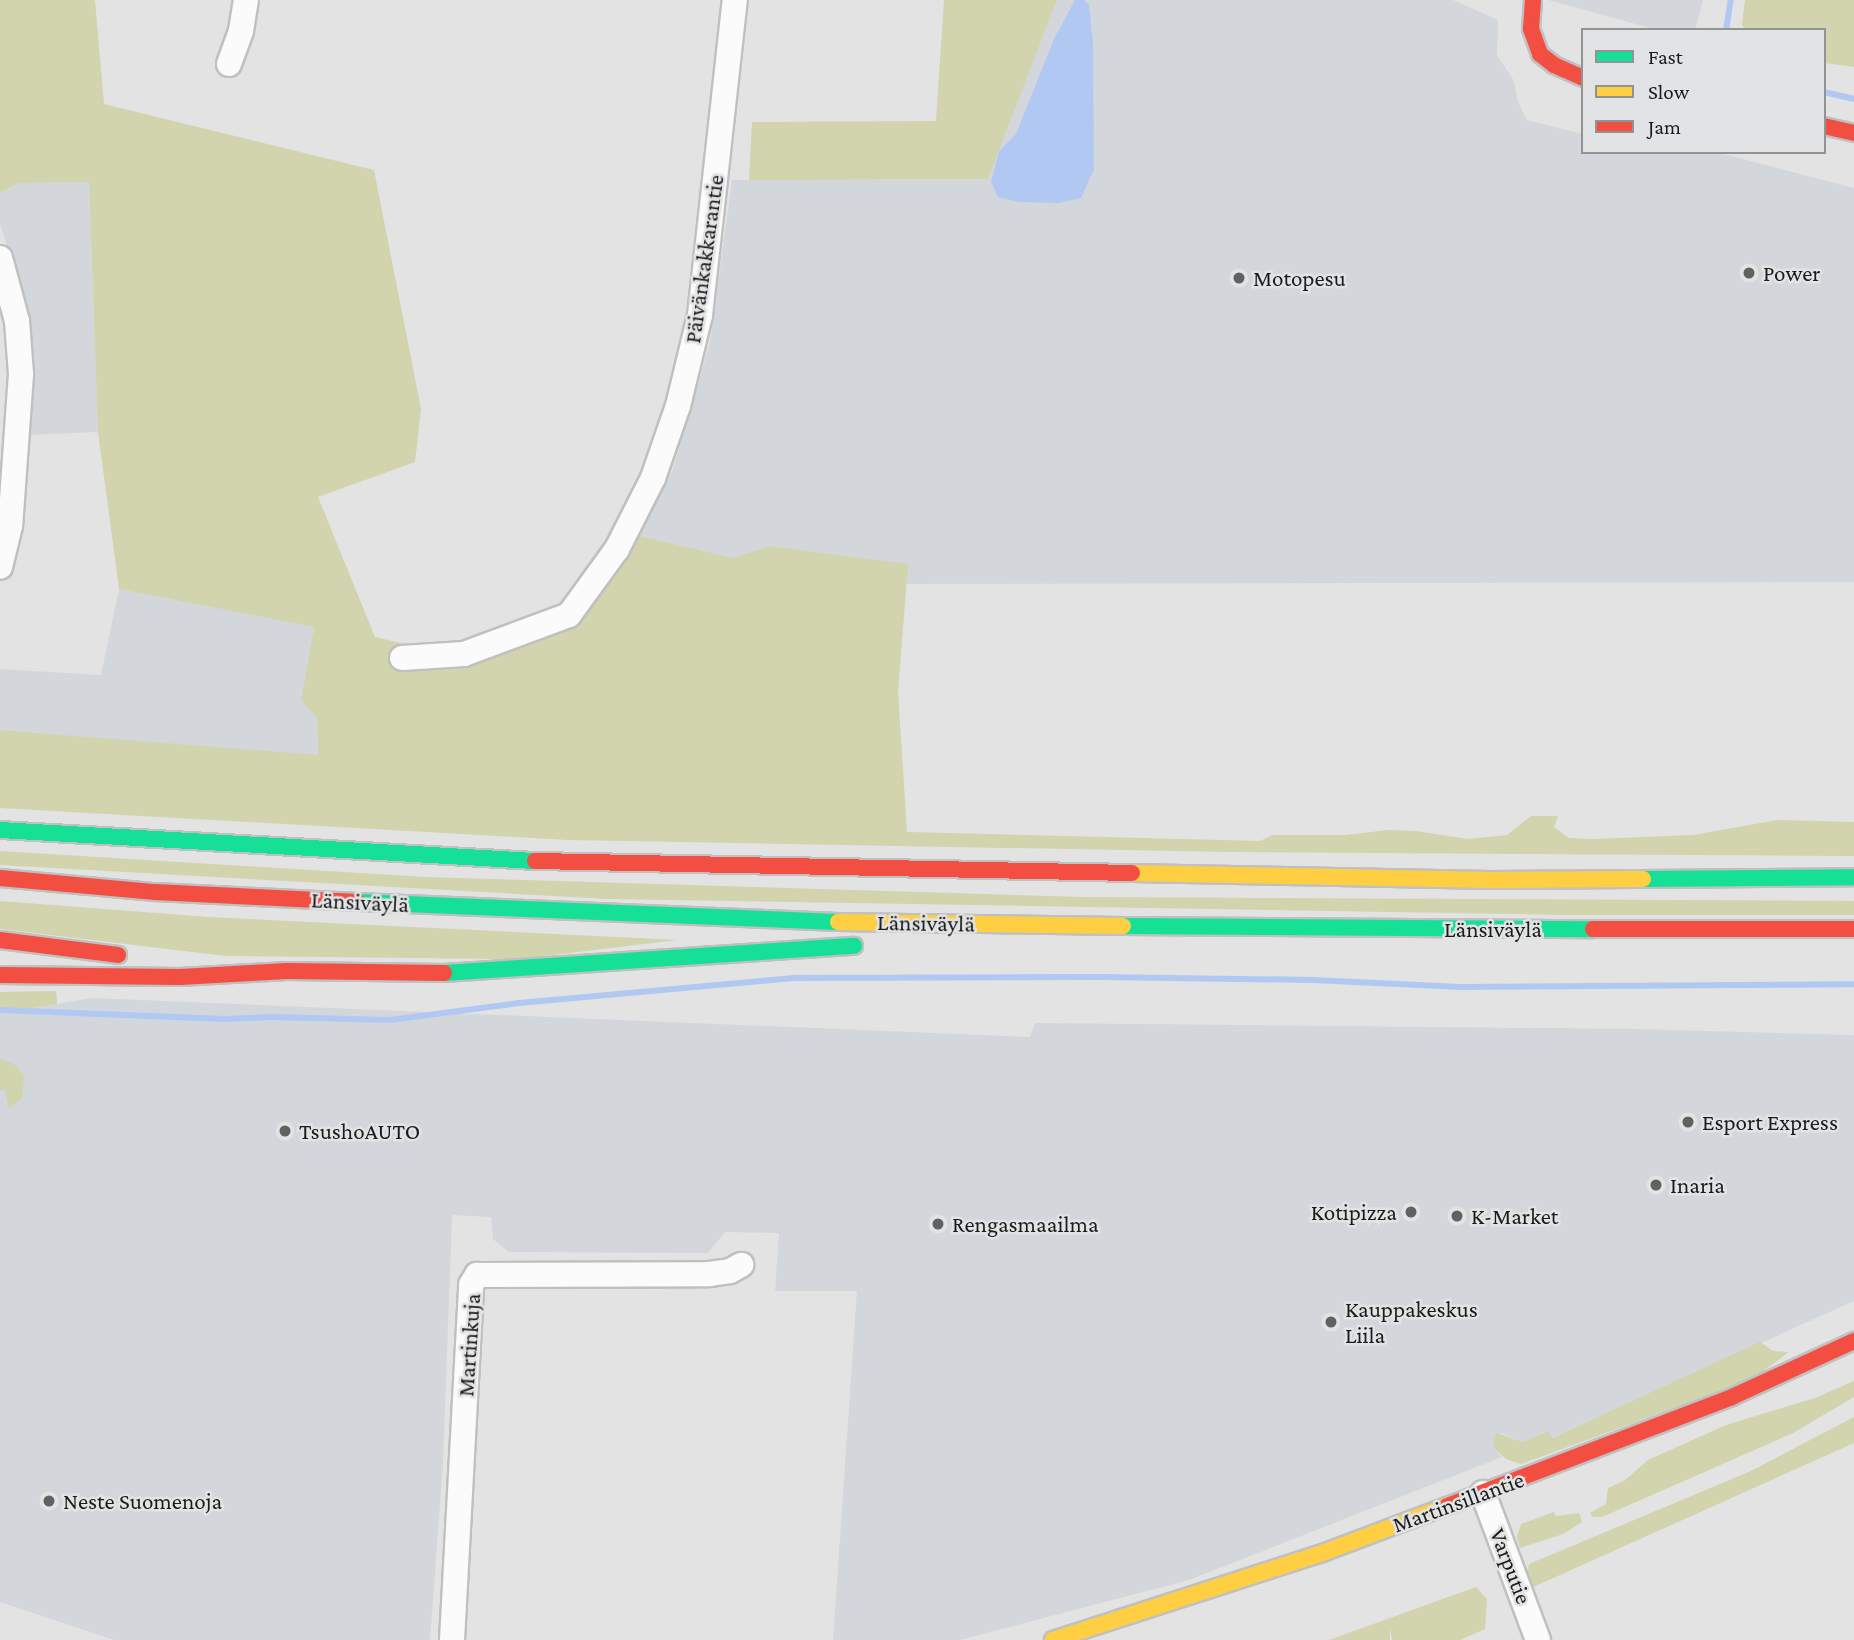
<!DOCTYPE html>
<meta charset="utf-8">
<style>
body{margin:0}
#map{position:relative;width:1854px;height:1640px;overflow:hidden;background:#e3e3e3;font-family:"Crimson Pro",serif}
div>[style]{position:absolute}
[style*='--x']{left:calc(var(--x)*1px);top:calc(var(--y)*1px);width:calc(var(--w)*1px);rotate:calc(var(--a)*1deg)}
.built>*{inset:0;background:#d3d6da}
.green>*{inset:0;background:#d1d4ac}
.water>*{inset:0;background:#b1c8f3}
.stream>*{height:6px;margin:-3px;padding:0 3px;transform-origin:3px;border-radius:3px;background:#b1c8f3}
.roads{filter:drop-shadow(2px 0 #c0c0c0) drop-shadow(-2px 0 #c0c0c0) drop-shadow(0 2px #c0c0c0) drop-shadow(0 -2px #c0c0c0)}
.street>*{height:24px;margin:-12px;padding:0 12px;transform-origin:12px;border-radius:12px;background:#fbfbfb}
.fast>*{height:16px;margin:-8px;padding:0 8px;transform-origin:8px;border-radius:8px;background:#16e098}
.slow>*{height:16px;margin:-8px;padding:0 8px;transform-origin:8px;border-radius:8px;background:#ffcf43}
.jam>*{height:16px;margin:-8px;padding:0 8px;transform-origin:8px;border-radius:8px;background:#f24e42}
.dots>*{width:19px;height:19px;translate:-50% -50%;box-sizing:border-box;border:4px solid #e2e3e4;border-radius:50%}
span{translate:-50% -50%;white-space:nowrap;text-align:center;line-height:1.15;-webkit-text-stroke:5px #e2e3e4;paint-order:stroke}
.street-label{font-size:23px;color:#1b1b1c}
.poi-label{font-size:23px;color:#1b1b1c}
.left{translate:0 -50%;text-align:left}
.right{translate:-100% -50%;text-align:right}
.legend{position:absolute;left:1581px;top:28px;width:245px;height:126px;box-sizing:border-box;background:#e2e3e4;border:2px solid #929394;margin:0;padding:9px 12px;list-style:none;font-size:21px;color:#1b1b1c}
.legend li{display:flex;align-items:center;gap:14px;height:35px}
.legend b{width:35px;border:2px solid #929394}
</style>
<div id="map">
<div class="built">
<i style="clip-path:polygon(1057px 0,1453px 0,1498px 20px,1497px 55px,1514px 81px,1518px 102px,1527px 120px,1583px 134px,1583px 152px,1716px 152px,1854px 188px,1854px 582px,906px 584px,907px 564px,770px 546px,732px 559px,639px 536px,673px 469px,710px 343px,732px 180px,988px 179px)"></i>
<i style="clip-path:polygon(1548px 0,1703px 0,1695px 30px,1658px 30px)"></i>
<i style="clip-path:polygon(89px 182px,98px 432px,29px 435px,32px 361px,21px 289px,0 224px,0 193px,19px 183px)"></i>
<i style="clip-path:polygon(119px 589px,314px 627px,301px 700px,317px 718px,318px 756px,0 730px,0 669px,101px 675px)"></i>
<i style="clip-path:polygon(92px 998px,1030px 1037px,1035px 1023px,1639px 1029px,1854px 1035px,1854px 1301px,1551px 1438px,1547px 1431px,1523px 1442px,1501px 1433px,1495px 1436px,1495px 1449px,1502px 1457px,1189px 1580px,960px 1640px,833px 1640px,857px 1291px,775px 1291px,779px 1233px,725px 1232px,708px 1253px,509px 1252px,493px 1239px,491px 1217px,452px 1215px,443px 1463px,430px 1640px,114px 1640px,0 1602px,0 1014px)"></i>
</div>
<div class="green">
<i style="clip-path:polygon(0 0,95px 0,104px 104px,374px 170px,421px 409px,415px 462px,318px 497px,375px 637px,468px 659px,569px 626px,639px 536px,732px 558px,770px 546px,908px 564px,898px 692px,907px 832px,1260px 841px,1272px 835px,1346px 835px,1388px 830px,1415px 831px,1469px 839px,1507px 835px,1531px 816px,1558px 816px,1554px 827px,1569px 838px,1594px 839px,1693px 835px,1778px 820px,1854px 822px,1854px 856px,1230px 852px,568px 840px,0 808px,0 730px,318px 755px,317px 718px,301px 700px,314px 627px,119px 589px,98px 432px,89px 182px,19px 183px,0 193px)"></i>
<i style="clip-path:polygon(944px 0,1057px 0,988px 179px,749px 180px,752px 122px,936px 121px)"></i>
<i style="clip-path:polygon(1745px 0,1854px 0,1854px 67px,1824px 63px,1824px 30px,1746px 30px,1742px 25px)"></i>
<i style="clip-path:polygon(0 851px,425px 877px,1083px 897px,1854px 901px,1854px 915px,1570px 915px,607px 899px,0 865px)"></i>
<i style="clip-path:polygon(0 901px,208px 917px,677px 940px,520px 959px,226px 956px,0 929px)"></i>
<i style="clip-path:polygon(56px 991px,57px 1004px,0 1014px,0 992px)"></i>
<i style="clip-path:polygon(0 1059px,16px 1065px,24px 1077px,22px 1098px,9px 1109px,5px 1089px,0 1090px)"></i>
<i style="clip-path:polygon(1760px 1342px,1773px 1351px,1789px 1352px,1751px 1380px,1521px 1464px,1506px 1459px,1495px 1449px,1493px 1440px,1497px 1433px,1523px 1442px,1548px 1431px,1552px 1438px)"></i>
<i style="clip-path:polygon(1854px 1381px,1854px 1397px,1793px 1433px,1602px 1517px,1593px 1517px,1590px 1513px,1606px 1504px,1608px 1488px,1624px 1481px,1648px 1460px,1726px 1425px,1815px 1398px)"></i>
<i style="clip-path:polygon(1854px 1417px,1854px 1443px,1531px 1588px,1527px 1572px,1529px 1564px,1751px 1471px)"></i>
<i style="clip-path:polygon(1554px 1512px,1556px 1516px,1579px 1513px,1582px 1522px,1563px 1534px,1520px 1548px,1517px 1537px,1521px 1524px)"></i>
<i style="clip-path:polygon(1476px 1587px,1487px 1599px,1485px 1629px,1460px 1640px,1392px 1640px,1390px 1628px,1390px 1640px,1329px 1640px)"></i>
</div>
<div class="water">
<i style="clip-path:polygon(1075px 0,1084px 0,1089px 5px,1093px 44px,1094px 169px,1081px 198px,1058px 203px,1019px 202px,998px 197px,991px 182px,999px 151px,1016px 134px,1054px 39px)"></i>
</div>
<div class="stream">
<i style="--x:1726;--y:30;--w:30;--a:-81"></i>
<i style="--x:1824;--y:92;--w:31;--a:13"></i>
<i style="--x:0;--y:1010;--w:225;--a:2.3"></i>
<i style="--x:225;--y:1019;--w:46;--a:-2.5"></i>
<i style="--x:271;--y:1017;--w:119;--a:1.4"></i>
<i style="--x:390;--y:1020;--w:130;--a:-7.5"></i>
<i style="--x:519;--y:1003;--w:276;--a:-5.2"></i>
<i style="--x:794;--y:978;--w:307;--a:-0.2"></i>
<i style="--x:1101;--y:977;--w:212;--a:0.8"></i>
<i style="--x:1313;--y:980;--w:148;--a:2.7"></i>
<i style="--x:1461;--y:987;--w:393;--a:-0.4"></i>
</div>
<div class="roads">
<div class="street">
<i style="--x:229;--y:64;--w:35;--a:-70"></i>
<i style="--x:241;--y:31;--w:31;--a:-81"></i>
<i style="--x:0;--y:258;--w:65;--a:74.9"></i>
<i style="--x:17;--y:321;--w:53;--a:85.7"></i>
<i style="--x:21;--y:374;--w:152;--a:94.1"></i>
<i style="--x:10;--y:526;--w:42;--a:103.7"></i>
<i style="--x:402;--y:658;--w:62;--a:-3.7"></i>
<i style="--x:464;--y:654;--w:112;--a:-20.4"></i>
<i style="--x:569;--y:615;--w:82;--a:-54"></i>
<i style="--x:617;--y:549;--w:80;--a:-63.1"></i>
<i style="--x:653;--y:478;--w:76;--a:-70.9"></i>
<i style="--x:678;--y:406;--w:94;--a:-76.4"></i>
<i style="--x:700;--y:315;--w:317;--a:-83.7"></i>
<i style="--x:1483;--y:1493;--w:157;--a:69.5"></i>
<i style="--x:452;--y:1640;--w:356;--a:-86.9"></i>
<i style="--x:471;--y:1285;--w:12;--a:-59"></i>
<i style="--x:477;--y:1275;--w:232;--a:-0.2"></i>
<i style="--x:709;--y:1274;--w:21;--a:-8"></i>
<i style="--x:730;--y:1271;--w:13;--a:-29"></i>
</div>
<div class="fast">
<i style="--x:0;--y:830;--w:536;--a:3.32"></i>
<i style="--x:1643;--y:879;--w:211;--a:-0.5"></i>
<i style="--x:358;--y:902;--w:480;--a:2.4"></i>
<i style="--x:1123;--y:926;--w:470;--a:0.4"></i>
<i style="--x:444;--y:973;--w:411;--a:-3.8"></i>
</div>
<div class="slow">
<i style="--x:1132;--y:873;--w:359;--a:1.1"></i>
<i style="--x:1491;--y:880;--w:152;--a:-0.4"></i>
<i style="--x:838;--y:922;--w:285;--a:0.8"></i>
<i style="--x:1053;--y:1640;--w:281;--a:-17.9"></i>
<i style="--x:1320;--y:1554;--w:136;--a:-20.7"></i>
</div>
<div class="jam">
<i style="--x:1533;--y:0;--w:29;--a:94"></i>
<i style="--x:1531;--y:29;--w:27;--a:70"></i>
<i style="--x:1540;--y:54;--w:18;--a:38"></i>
<i style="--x:1554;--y:65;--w:32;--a:24"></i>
<i style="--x:1824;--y:126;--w:31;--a:13"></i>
<i style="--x:535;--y:861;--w:597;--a:1.15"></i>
<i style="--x:0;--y:878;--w:156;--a:5.2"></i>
<i style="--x:155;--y:892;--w:203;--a:2.8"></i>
<i style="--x:1593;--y:929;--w:261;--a:0"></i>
<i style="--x:0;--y:940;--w:119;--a:7.2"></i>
<i style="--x:0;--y:975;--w:180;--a:0.6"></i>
<i style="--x:180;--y:977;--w:107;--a:-3.2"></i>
<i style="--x:287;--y:971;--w:157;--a:0.7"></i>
<i style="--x:1447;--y:1506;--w:305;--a:-20.9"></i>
<i style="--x:1732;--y:1397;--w:134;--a:-24.7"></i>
</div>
</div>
<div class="dots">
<i style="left:1749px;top:273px;background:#616162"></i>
<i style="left:1239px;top:278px;background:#616162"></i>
<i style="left:1688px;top:1122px;background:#616162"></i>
<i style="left:285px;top:1131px;background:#616162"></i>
<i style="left:1656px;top:1185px;background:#616162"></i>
<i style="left:1411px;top:1212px;background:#616162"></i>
<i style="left:1457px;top:1216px;background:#616162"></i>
<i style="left:938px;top:1224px;background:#616162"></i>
<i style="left:1331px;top:1322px;background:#616162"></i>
<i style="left:49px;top:1501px;background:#616162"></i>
</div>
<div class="street-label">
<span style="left:704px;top:259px;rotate:-82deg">Päivänkakkarantie</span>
<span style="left:360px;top:902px;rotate:3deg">Länsiväylä</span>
<span style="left:926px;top:923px;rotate:1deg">Länsiväylä</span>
<span style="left:1493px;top:929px">Länsiväylä</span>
<span style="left:469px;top:1345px;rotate:-86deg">Martinkuja</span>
<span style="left:1458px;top:1502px;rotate:-20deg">Martinsillantie</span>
<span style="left:1511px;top:1566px;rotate:69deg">Varputie</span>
</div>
<div class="poi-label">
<span class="left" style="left:1763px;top:273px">Power</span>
<span class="left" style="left:1253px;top:278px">Motopesu</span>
<span class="left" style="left:1702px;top:1122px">Esport Express</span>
<span class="left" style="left:299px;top:1131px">TsushoAUTO</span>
<span class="left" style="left:1670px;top:1185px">Inaria</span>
<span class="right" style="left:1397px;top:1212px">Kotipizza</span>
<span class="left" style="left:1471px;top:1216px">K-Market</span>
<span class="left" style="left:952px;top:1224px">Rengasmaailma</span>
<span class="left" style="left:1345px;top:1322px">Kauppakeskus<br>Liila</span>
<span class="left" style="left:63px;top:1501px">Neste Suomenoja</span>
</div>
<ul class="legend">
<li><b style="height:9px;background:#16e098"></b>Fast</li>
<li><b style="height:9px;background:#ffcf43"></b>Slow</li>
<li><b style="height:9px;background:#f24e42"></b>Jam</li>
</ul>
</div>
